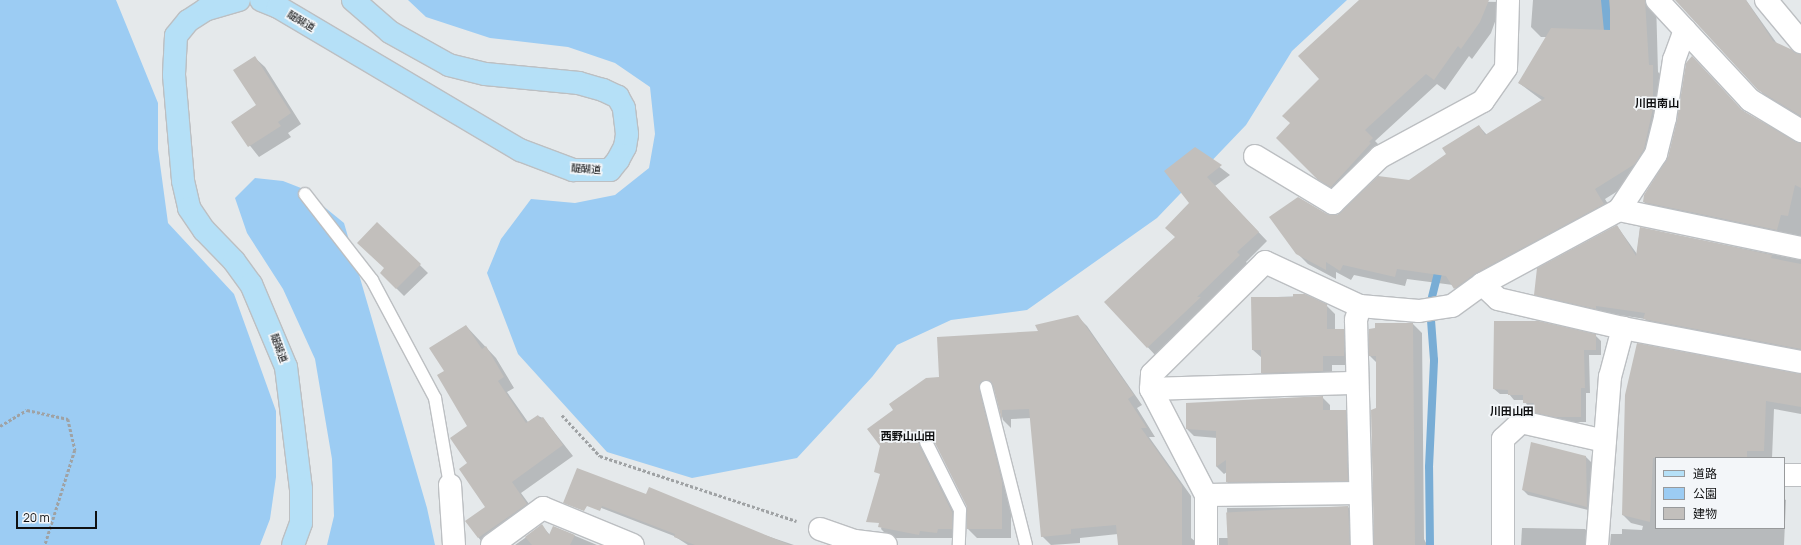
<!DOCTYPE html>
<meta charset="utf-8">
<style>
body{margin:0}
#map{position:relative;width:1801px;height:545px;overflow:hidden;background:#e5e9eb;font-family:Manrope,"Noto Sans JP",sans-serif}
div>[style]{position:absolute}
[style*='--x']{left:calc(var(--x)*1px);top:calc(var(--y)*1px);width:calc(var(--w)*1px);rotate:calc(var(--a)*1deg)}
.green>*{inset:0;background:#9cccf3}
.shadow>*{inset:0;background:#0003}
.stream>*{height:8px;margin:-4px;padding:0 4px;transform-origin:4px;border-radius:4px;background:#79add5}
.building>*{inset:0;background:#c2bfbc;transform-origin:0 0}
.path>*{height:2.5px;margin-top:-1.25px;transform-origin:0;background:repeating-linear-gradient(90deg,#9fa2a4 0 3px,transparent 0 5px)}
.roads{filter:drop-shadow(1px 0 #bcbfc2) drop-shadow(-1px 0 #bcbfc2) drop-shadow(0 1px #bcbfc2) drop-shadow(0 -1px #bcbfc2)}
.service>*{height:12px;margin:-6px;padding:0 6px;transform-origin:6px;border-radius:6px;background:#fff}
.minor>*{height:22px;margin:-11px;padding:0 11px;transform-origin:11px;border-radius:11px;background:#fff}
.secondary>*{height:22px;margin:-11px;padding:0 11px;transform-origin:11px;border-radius:11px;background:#b5e0f7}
span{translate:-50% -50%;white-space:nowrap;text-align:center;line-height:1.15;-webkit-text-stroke:3.5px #f3f6f9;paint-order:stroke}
.street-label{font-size:10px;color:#0f1011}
.neighbourhood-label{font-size:11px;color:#0f1011;font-weight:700}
.legend{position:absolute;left:1655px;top:457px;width:130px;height:72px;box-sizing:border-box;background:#f3f6f9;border:1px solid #989a9c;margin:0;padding:5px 7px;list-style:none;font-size:12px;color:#0f1011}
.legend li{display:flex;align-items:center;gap:8px;height:20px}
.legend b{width:20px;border:1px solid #989a9c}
.scale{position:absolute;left:16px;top:511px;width:81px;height:18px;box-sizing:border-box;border:2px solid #0f1011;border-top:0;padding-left:5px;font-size:12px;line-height:14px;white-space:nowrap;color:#0f1011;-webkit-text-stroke:3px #f3f6f9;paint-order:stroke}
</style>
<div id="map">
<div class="green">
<i style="clip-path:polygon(0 0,116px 0,158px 103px,158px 149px,168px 223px,234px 294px,276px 411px,276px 477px,270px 519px,260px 545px,0 545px)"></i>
<i style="clip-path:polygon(408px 0,1347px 0,1292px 51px,1246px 125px,1157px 218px,1027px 310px,951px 320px,897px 345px,872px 377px,797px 458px,692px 478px,607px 452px,518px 354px,487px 273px,501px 239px,531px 199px,575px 203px,615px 195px,649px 168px,655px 134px,650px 87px,615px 63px,568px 47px,490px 38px,426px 17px)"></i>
<i style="clip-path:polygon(255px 178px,283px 181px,301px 188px,344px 223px,427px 508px,435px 545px,327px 545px,334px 516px,332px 459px,315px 359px,283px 289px,247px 233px,235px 198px)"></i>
</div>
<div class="shadow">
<i style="clip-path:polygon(1370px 0,1502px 2px,1491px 33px,1472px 59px,1469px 56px,1445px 90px,1437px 84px,1375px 141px,1383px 149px,1330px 190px,1278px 138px,1292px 123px)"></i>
<i style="clip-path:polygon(1533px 0,1656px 0,1658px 72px,1663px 77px,1645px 174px,1605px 199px,1614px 214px,1465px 299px,1453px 285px,1407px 279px,1405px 286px,1354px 275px,1351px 280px,1336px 272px,1336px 279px,1308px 264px,1297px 253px,1326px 215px,1338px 216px,1409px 181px,1448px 155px,1479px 126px,1487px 135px,1543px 101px,1519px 83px,1547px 37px,1541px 37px,1531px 27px)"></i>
<i style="clip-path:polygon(1676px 0,1746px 0,1778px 45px,1801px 56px,1801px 119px,1769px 100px)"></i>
<i style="clip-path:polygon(254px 57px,265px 67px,301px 124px,288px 133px,291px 137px,259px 157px,232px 123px,258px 105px)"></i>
<i style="clip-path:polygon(1742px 110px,1801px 148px,1801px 241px,1652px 210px,1644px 202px)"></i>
<i style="clip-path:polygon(1195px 148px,1230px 175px,1215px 186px,1267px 241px,1246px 262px,1249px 265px,1157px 357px,1105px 302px,1176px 237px,1190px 203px)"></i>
<i style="clip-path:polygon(377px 223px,428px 273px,404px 296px,381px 273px,386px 269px)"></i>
<i style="clip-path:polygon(1617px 226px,1637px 254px,1640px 228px,1801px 260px,1801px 355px,1653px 327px,1645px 319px,1544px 303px,1535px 294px)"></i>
<i style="clip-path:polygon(1305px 296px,1326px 305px,1335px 314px,1335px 330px,1343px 330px,1352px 338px,1353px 365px,1332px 365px,1332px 380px,1270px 382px,1262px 373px,1262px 358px,1253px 350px,1252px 298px)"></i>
<i style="clip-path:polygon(1078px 317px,1087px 326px,1142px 405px,1137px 408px,1155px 437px,1149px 437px,1191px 496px,1191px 538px,1200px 545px,1119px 545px,1118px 534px,1080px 538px,1080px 543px,1051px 545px,1042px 536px,1031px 418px,1011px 419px,1011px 428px,1003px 420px,994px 388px,988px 394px,1011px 492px,1011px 538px,977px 538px,968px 529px,968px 506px,936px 443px,928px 447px,961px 522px,961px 538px,890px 538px,881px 529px,901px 467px,940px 378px)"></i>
<i style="clip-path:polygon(1413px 324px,1422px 333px,1424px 539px,1427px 545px,1375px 545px,1377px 363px,1370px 356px)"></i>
<i style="clip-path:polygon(466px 326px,496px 358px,514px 388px,507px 392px,528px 422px,538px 416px,543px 418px,573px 456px,521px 493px,537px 515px,484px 545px,467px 522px,486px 508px,468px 463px,469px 427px,446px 371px)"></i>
<i style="clip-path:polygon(1595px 335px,1601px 341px,1601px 355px,1589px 355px,1590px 393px,1586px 393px,1586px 422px,1561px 422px,1538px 417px,1533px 411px,1534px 408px,1529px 408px,1524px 400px,1514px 400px,1509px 394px,1500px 394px,1494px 389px)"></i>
<i style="clip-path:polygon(1638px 345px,1801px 375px,1801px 414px,1774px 409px,1772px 458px,1656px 458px,1656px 528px,1784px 528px,1784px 499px,1786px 500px,1784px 545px,1610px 545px,1611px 534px,1622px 534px,1622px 529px,1642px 530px,1643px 526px,1631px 523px,1623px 515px)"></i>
<i style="clip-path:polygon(1323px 398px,1330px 405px,1330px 411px,1345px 411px,1353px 418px,1355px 488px,1235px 489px,1227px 482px,1227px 472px,1224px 474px,1217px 467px,1217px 438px,1194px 436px,1187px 429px)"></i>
<i style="clip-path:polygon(1532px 444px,1586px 457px,1591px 462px,1592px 511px,1528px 495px,1523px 490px)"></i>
<i style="clip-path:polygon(647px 496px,714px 518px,794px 545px,688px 545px,674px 536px,573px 497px)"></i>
<i style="clip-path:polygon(1348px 507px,1357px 516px,1358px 545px,1219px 545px,1219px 538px,1228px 538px,1227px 508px)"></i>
<i style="clip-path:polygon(542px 526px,550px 535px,554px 527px,597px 545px,515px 545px)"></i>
<i style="clip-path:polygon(1522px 528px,1585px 529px,1594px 537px,1594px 545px,1521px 545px)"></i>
</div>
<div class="stream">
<i style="--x:1605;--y:0;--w:41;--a:84.4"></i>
<i style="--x:1432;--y:297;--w:34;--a:-76"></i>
<i style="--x:1430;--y:545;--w:78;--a:-90.7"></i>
<i style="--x:1429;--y:467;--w:107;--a:-87.3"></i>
<i style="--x:1434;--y:360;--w:40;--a:-94.3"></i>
</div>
<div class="building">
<i style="clip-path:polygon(1359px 0,1489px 0,1480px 22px,1461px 49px,1458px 46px,1434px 80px,1426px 74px,1365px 130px,1373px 138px,1369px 142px,1371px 143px,1331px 187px,1318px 180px,1276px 138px,1290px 123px,1282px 116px,1319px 79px,1298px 56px)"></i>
<i style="clip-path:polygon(1610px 0,1645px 0,1649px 65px,1653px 65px,1653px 101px,1655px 99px,1644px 149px,1635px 164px,1595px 189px,1604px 204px,1476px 273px,1454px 289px,1446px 276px,1397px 269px,1395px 277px,1343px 265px,1340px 271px,1326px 262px,1326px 270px,1296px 254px,1269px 217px,1298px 197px,1327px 214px,1337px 215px,1378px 176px,1409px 180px,1446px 154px,1442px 148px,1479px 125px,1485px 135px,1545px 98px,1518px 83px,1551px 28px,1610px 30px)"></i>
<i style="clip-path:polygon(1675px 0,1746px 0,1773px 41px,1801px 54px,1801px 116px,1758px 90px)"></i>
<i style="clip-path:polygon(255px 56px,291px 113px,278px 122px,281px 126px,248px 147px,231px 122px,256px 105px,233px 70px)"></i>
<i style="clip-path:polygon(1692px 56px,1743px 111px,1801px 143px,1801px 188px,1795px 185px,1788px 216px,1781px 215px,1777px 230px,1643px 202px,1644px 195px,1668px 157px,1677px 120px,1686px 63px)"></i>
<i style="clip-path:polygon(1195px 147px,1222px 165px,1207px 177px,1259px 232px,1237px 252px,1240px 255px,1197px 297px,1201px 297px,1147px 348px,1104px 302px,1175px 237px,1165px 228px,1189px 203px,1164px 171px)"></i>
<i style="clip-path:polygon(377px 222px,421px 264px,396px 289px,380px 273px,384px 268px,357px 243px)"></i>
<i style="clip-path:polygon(1617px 225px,1636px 256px,1640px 227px,1772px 255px,1771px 258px,1801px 264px,1801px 349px,1643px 319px,1645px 313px,1596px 306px,1596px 309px,1534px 295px,1537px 268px)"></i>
<i style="clip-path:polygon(1293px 294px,1305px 294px,1327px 304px,1327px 329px,1344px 329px,1344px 356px,1323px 356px,1323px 371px,1261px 373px,1261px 350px,1252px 350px,1251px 297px,1293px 297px)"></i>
<i style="clip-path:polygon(1078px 315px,1134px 395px,1128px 399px,1147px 428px,1141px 428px,1182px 486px,1182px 545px,1118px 545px,1116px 525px,1071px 529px,1071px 534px,1041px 537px,1029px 409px,1002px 410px,1002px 421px,993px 385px,988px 380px,981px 381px,979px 388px,1002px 482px,1002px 529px,967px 529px,967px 507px,933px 439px,926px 435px,920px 438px,919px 445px,952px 512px,952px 529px,938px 529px,937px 533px,920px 531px,919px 535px,878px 527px,879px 523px,866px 522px,880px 474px,874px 472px,880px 446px,867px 429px,893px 410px,889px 404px,926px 378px,939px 377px,937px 337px,1038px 331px,1035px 325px)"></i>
<i style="clip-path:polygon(1494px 321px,1539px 321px,1596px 334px,1596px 350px,1584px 350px,1585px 388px,1581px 388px,1581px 417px,1555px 417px,1532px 412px,1534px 403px,1523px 403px,1523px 395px,1508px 395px,1508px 390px,1493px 389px)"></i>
<i style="clip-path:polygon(1375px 323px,1413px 323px,1415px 545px,1374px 545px,1371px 410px,1376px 408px,1376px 356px,1369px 356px,1369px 329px,1375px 328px)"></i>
<i style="clip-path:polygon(466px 325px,482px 349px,486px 346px,504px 377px,498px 381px,526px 423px,538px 415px,540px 419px,543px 417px,563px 445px,512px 482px,527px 504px,478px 538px,465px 521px,485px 507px,459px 469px,467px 463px,450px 438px,467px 426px,437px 375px,444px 371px,429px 348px)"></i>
<i style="clip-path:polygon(1637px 343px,1801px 374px,1801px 407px,1766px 401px,1764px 451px,1747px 451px,1747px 458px,1653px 458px,1650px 522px,1622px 515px,1625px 395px)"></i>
<i style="clip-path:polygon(1323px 396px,1323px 410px,1346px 410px,1348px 481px,1226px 482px,1226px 460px,1216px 467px,1216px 431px,1186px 429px,1186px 403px)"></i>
<i style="clip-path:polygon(1531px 442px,1586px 456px,1587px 507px,1522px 490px)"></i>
<i style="clip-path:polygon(577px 468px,646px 494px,649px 487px,790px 545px,695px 545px,674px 537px,675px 534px,602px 506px,600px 511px,587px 506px,584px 511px,563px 503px)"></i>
<i style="left:1348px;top:506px;width:39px;height:122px;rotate:87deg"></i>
<i style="clip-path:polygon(542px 524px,549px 535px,553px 526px,575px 535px,570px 545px,532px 545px,525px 537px)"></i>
</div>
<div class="path">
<i style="--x:562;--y:415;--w:56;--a:47.2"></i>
<i style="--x:600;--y:456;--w:207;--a:18.3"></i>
<i style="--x:0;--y:426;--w:31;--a:-31"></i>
<i style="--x:27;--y:410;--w:42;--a:12.4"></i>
<i style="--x:68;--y:419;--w:32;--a:77"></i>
<i style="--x:75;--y:450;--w:100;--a:107.5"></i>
</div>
<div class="roads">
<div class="service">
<i style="--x:305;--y:194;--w:109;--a:52.1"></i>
<i style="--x:372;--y:280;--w:134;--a:61.9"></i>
<i style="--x:435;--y:398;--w:88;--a:80.2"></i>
<i style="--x:986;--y:387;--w:163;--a:75.8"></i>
<i style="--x:926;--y:442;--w:76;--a:63.4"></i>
<i style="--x:960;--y:510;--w:35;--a:92"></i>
</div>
<div class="minor">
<i style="--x:1657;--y:0;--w:137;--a:47.1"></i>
<i style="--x:1750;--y:100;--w:60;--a:31.3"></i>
<i style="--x:1766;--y:0;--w:55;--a:50.2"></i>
<i style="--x:1255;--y:156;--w:91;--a:31.1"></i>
<i style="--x:1333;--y:203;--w:66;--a:-44.4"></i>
<i style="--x:1380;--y:157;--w:117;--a:-28.5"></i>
<i style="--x:1483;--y:101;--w:40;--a:-55.1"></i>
<i style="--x:1506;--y:68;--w:68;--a:-88.3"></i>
<i style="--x:1619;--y:210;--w:186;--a:11.8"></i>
<i style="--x:1482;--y:284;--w:22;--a:43"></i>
<i style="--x:1498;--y:299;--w:128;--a:13.1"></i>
<i style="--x:1623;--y:328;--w:181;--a:10.8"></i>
<i style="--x:1360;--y:306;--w:15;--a:106"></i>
<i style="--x:1356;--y:320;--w:225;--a:88.5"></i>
<i style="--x:1151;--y:389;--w:206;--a:-1.7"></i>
<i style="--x:1784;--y:475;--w:17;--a:0"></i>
<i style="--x:450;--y:485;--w:60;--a:86.2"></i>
<i style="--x:1206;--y:495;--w:154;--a:-0.7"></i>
<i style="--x:820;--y:529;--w:37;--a:19"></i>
<i style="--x:855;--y:541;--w:31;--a:7"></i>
<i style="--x:492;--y:545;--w:63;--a:-36"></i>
<i style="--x:543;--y:508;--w:97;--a:22.3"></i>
<i style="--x:1206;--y:545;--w:50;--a:-90"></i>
<i style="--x:1206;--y:495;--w:119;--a:-117.4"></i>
<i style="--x:1151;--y:389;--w:15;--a:-86"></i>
<i style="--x:1152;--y:374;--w:159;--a:-44.7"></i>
<i style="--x:1265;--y:262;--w:105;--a:24.9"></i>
<i style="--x:1360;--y:306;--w:59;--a:4.8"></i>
<i style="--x:1419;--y:311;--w:33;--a:-9"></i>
<i style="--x:1452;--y:306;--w:37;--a:-36"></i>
<i style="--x:1482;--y:284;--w:156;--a:-28.4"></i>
<i style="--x:1619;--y:210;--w:67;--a:-56.5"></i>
<i style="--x:1656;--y:154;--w:37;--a:-76"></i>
<i style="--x:1665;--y:118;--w:59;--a:-81.2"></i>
<i style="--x:1674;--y:60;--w:32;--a:-70"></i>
<i style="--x:1503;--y:545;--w:106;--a:-90"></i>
<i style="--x:1503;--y:439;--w:25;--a:-43"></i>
<i style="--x:1521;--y:422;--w:86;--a:12.7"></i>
<i style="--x:1597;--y:545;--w:169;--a:-85.6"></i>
<i style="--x:1610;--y:377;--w:51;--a:-75.1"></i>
</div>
<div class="secondary">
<i style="--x:239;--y:0;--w:35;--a:164"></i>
<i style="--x:205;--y:10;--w:20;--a:147"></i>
<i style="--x:188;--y:21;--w:19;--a:129"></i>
<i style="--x:176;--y:36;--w:39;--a:93"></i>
<i style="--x:174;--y:75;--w:106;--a:85.1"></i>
<i style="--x:183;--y:181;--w:28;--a:77"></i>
<i style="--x:189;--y:208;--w:27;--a:56"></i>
<i style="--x:204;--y:230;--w:43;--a:45.9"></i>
<i style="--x:234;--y:261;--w:29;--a:54"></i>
<i style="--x:251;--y:284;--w:90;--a:67.1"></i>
<i style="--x:286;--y:367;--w:123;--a:83"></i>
<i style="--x:301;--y:489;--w:34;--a:90"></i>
<i style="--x:301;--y:523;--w:23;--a:110"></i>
<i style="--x:261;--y:0;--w:18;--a:22"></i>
<i style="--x:278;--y:7;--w:281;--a:30.6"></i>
<i style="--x:520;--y:150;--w:57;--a:20.7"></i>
<i style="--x:573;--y:170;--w:37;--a:0"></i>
<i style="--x:610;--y:170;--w:13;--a:-51"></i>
<i style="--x:618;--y:160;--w:15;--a:-62"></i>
<i style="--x:625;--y:147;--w:13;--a:-81"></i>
<i style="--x:627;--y:134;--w:26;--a:-97"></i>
<i style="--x:624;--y:108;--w:13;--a:-119"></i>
<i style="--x:618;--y:97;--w:17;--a:-155"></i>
<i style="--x:603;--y:90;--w:25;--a:-164"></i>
<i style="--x:579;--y:83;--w:94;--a:-174.5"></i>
<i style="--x:485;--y:74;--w:37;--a:-166"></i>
<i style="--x:449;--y:65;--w:68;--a:-150.8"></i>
<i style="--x:390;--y:32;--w:49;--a:-139.1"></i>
</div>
</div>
<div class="street-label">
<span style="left:301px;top:21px;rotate:31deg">醍醐道</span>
<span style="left:586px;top:169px;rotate:4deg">醍醐道</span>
<span style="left:279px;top:348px;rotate:70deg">醍醐道</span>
</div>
<div class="neighbourhood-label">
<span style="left:1657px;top:103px">川田南山</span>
<span style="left:1512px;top:411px">川田山田</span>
<span style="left:908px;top:436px">西野山山田</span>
</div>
<ul class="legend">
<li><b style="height:5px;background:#b5e0f7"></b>道路</li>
<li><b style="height:11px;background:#9cccf3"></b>公園</li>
<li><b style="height:11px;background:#c2bfbc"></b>建物</li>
</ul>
<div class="scale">20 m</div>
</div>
